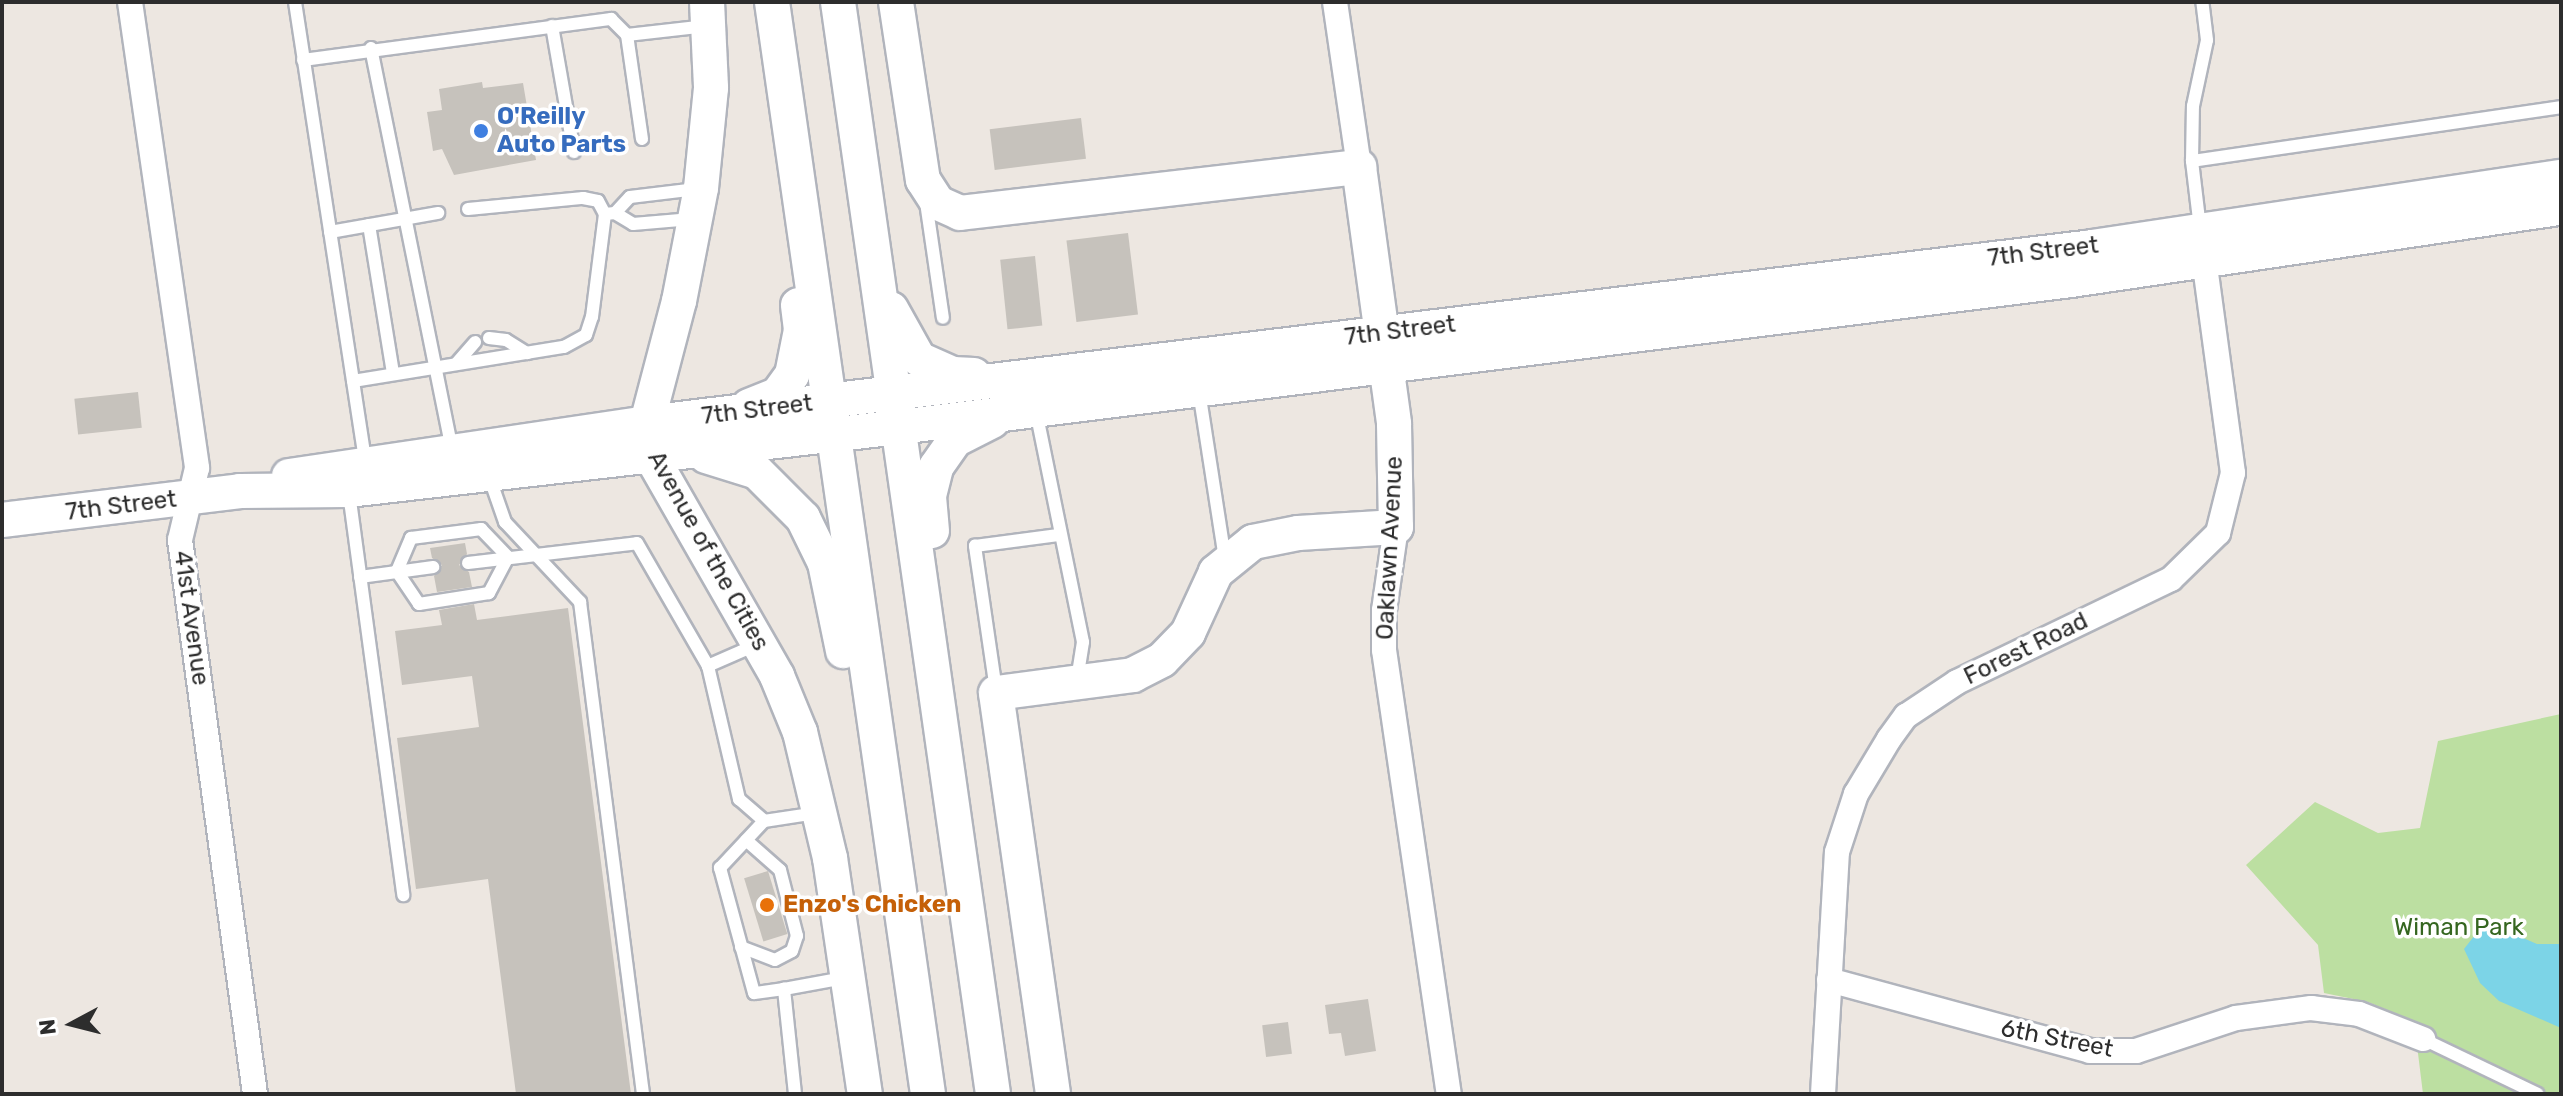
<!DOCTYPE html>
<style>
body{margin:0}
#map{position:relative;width:2563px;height:1096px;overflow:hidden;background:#ede7e1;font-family:Rubik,sans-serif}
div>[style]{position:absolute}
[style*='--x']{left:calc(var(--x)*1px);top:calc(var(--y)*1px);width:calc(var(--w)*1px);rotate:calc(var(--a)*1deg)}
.green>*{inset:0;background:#bcdfa1}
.water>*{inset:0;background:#7cd4e7}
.building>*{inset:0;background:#c6c2bc;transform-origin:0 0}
.roads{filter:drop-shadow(2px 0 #b1b4bc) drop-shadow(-2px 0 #b1b4bc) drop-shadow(0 2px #b1b4bc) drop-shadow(0 -2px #b1b4bc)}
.lane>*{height:12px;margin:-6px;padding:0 6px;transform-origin:6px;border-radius:6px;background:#fff}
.street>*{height:24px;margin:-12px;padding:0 12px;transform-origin:12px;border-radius:12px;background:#fff}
.secondary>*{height:34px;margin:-17px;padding:0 17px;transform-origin:17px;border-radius:17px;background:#fff}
.dots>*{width:22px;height:22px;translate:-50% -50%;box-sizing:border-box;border:4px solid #fff;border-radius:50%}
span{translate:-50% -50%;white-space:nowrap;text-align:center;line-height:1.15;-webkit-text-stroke:7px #fff;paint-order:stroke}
.shop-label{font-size:24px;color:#366cbe;font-weight:700}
.left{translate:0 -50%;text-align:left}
.street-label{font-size:24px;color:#2d2d2d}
.food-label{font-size:24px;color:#c56008;font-weight:700}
.park-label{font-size:24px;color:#356620}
.frame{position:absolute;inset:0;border:4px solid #2d2d2d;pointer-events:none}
.north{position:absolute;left:32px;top:984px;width:80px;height:80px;-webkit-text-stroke:6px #fff;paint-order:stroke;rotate:263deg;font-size:22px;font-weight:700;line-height:32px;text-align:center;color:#2d2d2d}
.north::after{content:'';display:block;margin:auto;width:28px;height:36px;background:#2d2d2d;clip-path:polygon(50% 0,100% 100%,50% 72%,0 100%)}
</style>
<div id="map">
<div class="green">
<i style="clip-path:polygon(2561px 714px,2561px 1094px,2423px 1094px,2414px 1021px,2368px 1002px,2324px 993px,2318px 945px,2246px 865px,2315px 802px,2378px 833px,2420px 828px,2438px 741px)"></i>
</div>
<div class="water">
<i style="clip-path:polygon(2478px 931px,2507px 931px,2537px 944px,2561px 944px,2561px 1028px,2499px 1001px,2480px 983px,2464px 949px)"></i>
</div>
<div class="building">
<i style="clip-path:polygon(482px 82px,483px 88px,523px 83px,536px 160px,454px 175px,442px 149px,433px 151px,427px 112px,442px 110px,439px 89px)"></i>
<i style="left:1081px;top:118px;width:41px;height:92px;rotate:83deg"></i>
<i style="left:1128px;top:233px;width:82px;height:62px;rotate:83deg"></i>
<i style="left:1035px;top:256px;width:70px;height:35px;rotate:84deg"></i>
<i style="left:138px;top:392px;width:36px;height:64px;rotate:84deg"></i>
<i style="clip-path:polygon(465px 543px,467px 554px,459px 565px,469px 572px,472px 587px,437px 592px,434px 576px,442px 565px,432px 558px,430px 548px)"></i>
<i style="clip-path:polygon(474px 604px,477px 620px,568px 608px,631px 1094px,516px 1094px,488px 879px,416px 889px,397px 738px,479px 727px,472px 676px,402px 685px,395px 631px,442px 625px,439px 610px)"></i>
<i style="left:768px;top:871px;width:66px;height:25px;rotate:73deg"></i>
<i style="clip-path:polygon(1368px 999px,1376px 1051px,1345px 1056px,1341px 1033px,1329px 1034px,1325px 1005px)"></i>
<i style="left:1288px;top:1022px;width:32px;height:26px;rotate:83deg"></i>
</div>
<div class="roads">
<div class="lane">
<i style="--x:295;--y:2;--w:465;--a:81.3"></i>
<i style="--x:552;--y:26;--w:128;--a:80.1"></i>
<i style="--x:371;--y:48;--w:410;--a:78.6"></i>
<i style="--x:303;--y:60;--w:311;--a:-7.6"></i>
<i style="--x:611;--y:19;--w:23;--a:45"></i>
<i style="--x:642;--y:139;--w:105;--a:-98.2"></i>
<i style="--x:627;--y:35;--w:80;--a:-6.5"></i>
<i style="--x:2192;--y:161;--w:373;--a:-8.3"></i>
<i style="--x:926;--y:202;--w:117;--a:81.7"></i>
<i style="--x:468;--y:209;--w:116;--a:-5.5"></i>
<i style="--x:583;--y:198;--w:15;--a:11"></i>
<i style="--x:598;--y:201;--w:15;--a:62"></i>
<i style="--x:615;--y:213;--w:21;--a:31"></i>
<i style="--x:633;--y:224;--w:59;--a:-4.8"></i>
<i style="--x:369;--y:225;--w:151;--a:80.8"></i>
<i style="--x:2200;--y:228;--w:67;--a:-96.8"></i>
<i style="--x:2192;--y:161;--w:55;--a:-89"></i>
<i style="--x:2193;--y:106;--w:67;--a:-78"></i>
<i style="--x:2207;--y:40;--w:38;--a:-97"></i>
<i style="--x:330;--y:232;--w:110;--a:-10"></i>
<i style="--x:489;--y:338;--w:17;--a:7"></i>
<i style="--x:506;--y:340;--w:25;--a:32"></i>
<i style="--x:456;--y:364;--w:29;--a:-49"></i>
<i style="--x:353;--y:381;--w:214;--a:-9.2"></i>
<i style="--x:564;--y:347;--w:25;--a:-29"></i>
<i style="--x:586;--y:335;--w:19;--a:-72"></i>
<i style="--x:592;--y:317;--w:104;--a:-82.8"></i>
<i style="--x:605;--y:214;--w:10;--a:-6"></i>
<i style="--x:615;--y:213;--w:22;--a:-47"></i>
<i style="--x:630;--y:197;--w:67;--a:-6.8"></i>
<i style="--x:1199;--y:391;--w:169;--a:81.2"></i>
<i style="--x:1036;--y:411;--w:236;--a:78.5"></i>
<i style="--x:1083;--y:642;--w:38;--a:99"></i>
<i style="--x:489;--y:476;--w:49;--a:70.8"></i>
<i style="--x:505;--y:522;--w:110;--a:46.8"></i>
<i style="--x:580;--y:602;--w:496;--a:82.7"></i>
<i style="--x:349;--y:493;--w:406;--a:82.3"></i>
<i style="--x:481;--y:529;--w:39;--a:46"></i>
<i style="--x:508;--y:557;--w:41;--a:117.8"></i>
<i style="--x:489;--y:593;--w:71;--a:171.1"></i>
<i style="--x:419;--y:604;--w:40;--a:-124"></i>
<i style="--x:397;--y:571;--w:36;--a:-67"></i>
<i style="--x:411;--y:538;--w:71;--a:-7.3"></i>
<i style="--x:468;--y:563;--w:170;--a:-6.7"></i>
<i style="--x:637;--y:543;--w:142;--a:60"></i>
<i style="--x:360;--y:577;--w:74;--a:-7.8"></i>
<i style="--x:758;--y:644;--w:55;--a:156.3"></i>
<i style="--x:708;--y:666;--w:137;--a:76.9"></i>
<i style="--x:739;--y:799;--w:33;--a:41"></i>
<i style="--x:996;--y:690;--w:146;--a:-98.3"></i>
<i style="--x:975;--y:546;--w:84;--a:-7.5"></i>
<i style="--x:741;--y:947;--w:36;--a:21"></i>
<i style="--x:775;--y:960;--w:19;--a:-28"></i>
<i style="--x:792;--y:951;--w:16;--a:-72"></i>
<i style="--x:797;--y:936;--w:68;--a:-104.4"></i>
<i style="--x:780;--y:870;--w:45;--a:-138.6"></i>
<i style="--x:784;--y:989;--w:61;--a:-10.4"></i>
<i style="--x:2423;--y:1039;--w:127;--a:25.6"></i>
<i style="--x:795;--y:1094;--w:106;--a:-96"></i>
<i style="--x:784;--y:989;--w:30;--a:172"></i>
<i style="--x:754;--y:993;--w:130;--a:-105.2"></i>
<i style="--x:720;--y:868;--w:64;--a:-46.9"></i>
<i style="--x:764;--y:821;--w:54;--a:-8.6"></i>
</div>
<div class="street">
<i style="--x:130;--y:2;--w:471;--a:81.8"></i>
<i style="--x:197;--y:468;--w:74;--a:103.3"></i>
<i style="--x:180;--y:540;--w:559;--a:82.29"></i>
<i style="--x:1335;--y:2;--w:167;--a:81.7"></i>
<i style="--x:1396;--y:527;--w:84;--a:98.2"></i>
<i style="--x:1384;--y:610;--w:40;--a:90"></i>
<i style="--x:1384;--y:650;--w:449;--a:81.7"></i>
<i style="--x:1829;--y:980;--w:270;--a:15.2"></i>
<i style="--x:2090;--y:1051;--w:46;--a:0"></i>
<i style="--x:2136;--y:1051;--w:105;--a:-18.3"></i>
<i style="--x:2236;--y:1018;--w:76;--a:-7.6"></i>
<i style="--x:2311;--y:1008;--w:48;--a:7.1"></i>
<i style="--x:2359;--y:1014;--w:69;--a:21.3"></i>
<i style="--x:1823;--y:1094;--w:242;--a:-86.7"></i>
<i style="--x:1837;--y:852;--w:61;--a:-71.9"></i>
<i style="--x:1856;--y:794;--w:64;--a:-59"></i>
<i style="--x:1889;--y:739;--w:29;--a:-54"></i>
<i style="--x:1906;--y:716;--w:61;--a:-33.7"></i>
<i style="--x:1957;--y:682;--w:237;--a:-25.7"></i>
<i style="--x:2171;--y:579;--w:66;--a:-44.4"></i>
<i style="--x:2218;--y:533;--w:62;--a:-76"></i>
<i style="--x:2233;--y:473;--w:230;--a:-97.7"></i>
</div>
<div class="secondary">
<i style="--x:707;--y:2;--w:86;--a:87.3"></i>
<i style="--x:711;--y:88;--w:100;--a:95.7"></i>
<i style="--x:701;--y:188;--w:115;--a:101"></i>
<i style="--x:679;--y:301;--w:126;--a:104.7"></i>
<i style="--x:647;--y:423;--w:31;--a:84"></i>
<i style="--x:650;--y:454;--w:256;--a:60.2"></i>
<i style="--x:777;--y:676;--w:61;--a:67.7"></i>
<i style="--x:800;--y:732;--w:130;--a:76.6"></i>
<i style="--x:830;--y:858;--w:239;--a:81.6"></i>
<i style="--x:772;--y:2;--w:1103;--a:81.87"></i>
<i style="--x:838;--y:2;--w:1103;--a:81.92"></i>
<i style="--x:896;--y:2;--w:180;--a:81.4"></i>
<i style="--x:923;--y:180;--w:27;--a:57"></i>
<i style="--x:938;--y:203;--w:24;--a:24"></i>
<i style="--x:960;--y:213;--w:402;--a:-6.6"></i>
<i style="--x:1359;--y:167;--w:259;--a:82.2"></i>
<i style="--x:1394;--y:424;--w:103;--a:88.9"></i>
<i style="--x:1396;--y:527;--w:98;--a:176.5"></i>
<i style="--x:1298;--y:533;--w:46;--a:168.7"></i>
<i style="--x:1253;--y:542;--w:48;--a:141"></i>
<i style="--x:1216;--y:572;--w:67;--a:114.7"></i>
<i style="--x:1188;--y:633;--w:37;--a:134"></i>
<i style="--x:1162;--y:660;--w:33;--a:153"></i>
<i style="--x:1133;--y:675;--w:138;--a:172.5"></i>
<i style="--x:996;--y:693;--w:405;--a:81.9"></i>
<i style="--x:891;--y:309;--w:57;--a:60.8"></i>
<i style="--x:919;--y:359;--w:37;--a:24"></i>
<i style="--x:953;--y:374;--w:21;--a:3"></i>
<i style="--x:749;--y:406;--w:31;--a:-22"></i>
<i style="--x:778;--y:394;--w:24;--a:-54"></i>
<i style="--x:792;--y:375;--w:46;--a:-78.7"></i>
<i style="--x:801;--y:330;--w:25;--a:-97"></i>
<i style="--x:706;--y:456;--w:53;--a:17.4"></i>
<i style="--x:757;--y:472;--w:65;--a:45"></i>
<i style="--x:803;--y:518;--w:50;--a:63.9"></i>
<i style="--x:825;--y:563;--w:90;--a:78.4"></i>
<i style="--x:289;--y:476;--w:362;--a:-8.4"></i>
<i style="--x:647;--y:423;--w:1456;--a:-6.94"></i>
<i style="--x:2092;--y:247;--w:474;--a:-8.5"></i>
<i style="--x:2;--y:520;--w:240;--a:-6.9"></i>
<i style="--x:240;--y:491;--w:108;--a:-0.5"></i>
<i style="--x:348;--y:490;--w:555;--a:-6.52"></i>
<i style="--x:899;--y:427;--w:1181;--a:-7.15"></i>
<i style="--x:2071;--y:280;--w:495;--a:-8.4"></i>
<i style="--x:932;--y:531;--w:35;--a:-95"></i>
<i style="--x:929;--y:496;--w:30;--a:-76"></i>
<i style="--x:936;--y:467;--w:33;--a:-55"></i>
<i style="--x:955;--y:440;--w:42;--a:-27.2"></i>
</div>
</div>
<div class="dots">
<i style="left:481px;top:131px;background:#3f7fe0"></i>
<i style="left:767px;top:905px;background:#e8710a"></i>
</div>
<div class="shop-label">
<span class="left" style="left:497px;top:131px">O'Reilly<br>Auto Parts</span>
</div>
<div class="street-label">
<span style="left:2043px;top:252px;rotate:-7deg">7th Street</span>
<span style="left:1400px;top:331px;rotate:-7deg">7th Street</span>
<span style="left:757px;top:410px;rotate:-7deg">7th Street</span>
<span style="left:121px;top:506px;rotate:-7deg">7th Street</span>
<span style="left:1390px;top:548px;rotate:-87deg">Oaklawn Avenue</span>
<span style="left:708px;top:551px;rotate:61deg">Avenue of the Cities</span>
<span style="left:191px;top:618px;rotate:82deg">41st Avenue</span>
<span style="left:2026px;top:649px;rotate:-26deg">Forest Road</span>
<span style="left:2057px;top:1039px;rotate:11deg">6th Street</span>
</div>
<div class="food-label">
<span class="left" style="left:783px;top:905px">Enzo's Chicken</span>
</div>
<div class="park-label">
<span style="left:2459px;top:928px">Wiman Park</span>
</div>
<div class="frame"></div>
<div class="north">N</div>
</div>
